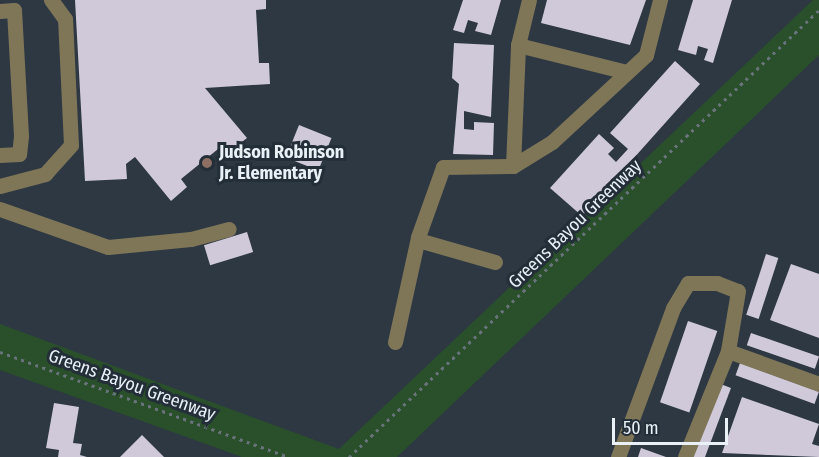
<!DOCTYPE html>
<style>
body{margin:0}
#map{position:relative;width:819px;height:457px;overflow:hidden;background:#2d3843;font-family:"Fira Sans Condensed",sans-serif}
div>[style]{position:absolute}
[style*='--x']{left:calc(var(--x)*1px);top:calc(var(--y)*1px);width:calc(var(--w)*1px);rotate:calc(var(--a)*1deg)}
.green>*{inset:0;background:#29502a}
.building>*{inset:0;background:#cfc9da;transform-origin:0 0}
.path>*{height:3px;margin-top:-1.5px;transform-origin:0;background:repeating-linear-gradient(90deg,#69737c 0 3px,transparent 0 7.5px)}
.minor>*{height:15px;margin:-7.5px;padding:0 7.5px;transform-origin:7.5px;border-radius:7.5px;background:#7f7658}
.dots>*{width:16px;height:16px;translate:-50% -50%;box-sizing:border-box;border:3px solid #232e38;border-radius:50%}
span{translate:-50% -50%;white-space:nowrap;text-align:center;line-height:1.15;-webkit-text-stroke:6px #232e38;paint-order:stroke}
.poi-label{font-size:18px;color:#e9f1f7;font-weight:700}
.left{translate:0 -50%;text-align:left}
.street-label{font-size:18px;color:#e9f1f7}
.scale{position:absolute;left:612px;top:418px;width:116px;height:27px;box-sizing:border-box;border:3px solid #e9f1f7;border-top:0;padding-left:8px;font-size:18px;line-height:21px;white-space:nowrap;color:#e9f1f7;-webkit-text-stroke:4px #232e38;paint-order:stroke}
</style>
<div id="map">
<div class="green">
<i style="clip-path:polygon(813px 0,819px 0,819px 55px,397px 457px,242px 457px,0 370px,0 324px,339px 449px)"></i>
</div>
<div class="building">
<i style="clip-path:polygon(75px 0,266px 0,266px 9px,256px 10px,259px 63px,269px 63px,270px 84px,205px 88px,247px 138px,229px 152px,223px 145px,181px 179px,187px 187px,171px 201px,135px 157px,126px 164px,127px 179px,85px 181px)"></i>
<i style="clip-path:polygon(463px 0,501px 0,491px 35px,475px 31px,478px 23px,468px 20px,464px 33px,453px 30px)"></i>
<i style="clip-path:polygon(547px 0,646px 0,630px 45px,541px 23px)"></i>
<i style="clip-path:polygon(693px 0,732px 0,713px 63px,704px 60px,708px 49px,698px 46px,696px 55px,678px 50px)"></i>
<i style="clip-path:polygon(454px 43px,494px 45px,491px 117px,464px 111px,464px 129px,474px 130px,474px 122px,494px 123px,493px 155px,453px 154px,459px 84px,452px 78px)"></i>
<i style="clip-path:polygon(675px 61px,700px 84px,582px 216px,550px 188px,599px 134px,614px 148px,608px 154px,616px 162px,628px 149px,610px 133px)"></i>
<i style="left:299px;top:125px;width:35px;height:35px;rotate:22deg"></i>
<i style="left:247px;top:232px;width:21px;height:45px;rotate:73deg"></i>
<i style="left:766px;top:254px;width:13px;height:64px;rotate:18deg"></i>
<i style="clip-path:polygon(791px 264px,819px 274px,819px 338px,770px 320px)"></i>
<i style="left:688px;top:321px;width:31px;height:86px;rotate:19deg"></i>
<i style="left:751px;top:333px;width:72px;height:13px;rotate:19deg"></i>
<i style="left:740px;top:363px;width:84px;height:13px;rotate:20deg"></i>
<i style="clip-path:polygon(718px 383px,731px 388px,705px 457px,692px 457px)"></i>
<i style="clip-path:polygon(742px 397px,819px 424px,812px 444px,819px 446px,819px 457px,722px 453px)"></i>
<i style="clip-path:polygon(54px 403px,79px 407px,73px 443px,82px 444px,80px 455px,87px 457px,58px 457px,59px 450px,46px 448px)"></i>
<i style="clip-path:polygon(142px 435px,164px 457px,120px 457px)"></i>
<i style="clip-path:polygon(641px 448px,666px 457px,638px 457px)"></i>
</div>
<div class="path">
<i style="--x:0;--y:352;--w:307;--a:20"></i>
<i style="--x:349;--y:457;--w:649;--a:-43.56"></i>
</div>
<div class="minor">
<i style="--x:0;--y:11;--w:14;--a:-4"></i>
<i style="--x:14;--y:10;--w:126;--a:86.8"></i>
<i style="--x:21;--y:136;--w:18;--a:96"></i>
<i style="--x:19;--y:154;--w:19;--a:177"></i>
<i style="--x:518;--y:45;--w:112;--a:13.9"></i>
<i style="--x:513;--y:166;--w:46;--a:-31.6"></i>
<i style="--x:552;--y:142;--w:128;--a:-42.8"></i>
<i style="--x:646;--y:55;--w:57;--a:-75.7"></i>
<i style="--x:0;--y:186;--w:47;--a:-14.9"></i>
<i style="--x:45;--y:174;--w:39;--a:-48"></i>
<i style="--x:71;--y:145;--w:126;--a:-92.7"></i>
<i style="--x:65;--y:19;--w:24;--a:-126"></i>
<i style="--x:0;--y:209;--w:114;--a:19.4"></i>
<i style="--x:108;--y:247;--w:83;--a:-5.5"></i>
<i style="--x:191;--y:239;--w:39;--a:-15"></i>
<i style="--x:418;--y:240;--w:80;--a:15.9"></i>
<i style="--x:395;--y:342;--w:107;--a:-77.6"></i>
<i style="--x:418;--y:237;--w:74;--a:-70.3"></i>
<i style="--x:443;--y:167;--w:70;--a:-0.8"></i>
<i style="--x:513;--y:166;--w:121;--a:-87.6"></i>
<i style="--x:518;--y:45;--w:46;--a:-76.3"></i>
<i style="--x:728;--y:351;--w:97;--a:19.9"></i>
<i style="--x:618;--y:457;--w:159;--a:-69.7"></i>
<i style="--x:673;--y:308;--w:29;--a:-59"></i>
<i style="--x:688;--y:283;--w:29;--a:0"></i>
<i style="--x:717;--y:283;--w:22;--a:21"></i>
<i style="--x:738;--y:291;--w:61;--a:99.5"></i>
<i style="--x:728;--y:351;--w:114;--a:112.1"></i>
</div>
<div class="dots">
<i style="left:207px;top:163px;background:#8d6e63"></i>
</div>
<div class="poi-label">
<span class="left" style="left:219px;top:163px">Judson Robinson<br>Jr. Elementary</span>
</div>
<div class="street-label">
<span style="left:575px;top:224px;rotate:-44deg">Greens Bayou Greenway</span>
<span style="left:132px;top:385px;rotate:20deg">Greens Bayou Greenway</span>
</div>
<div class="scale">50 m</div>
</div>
